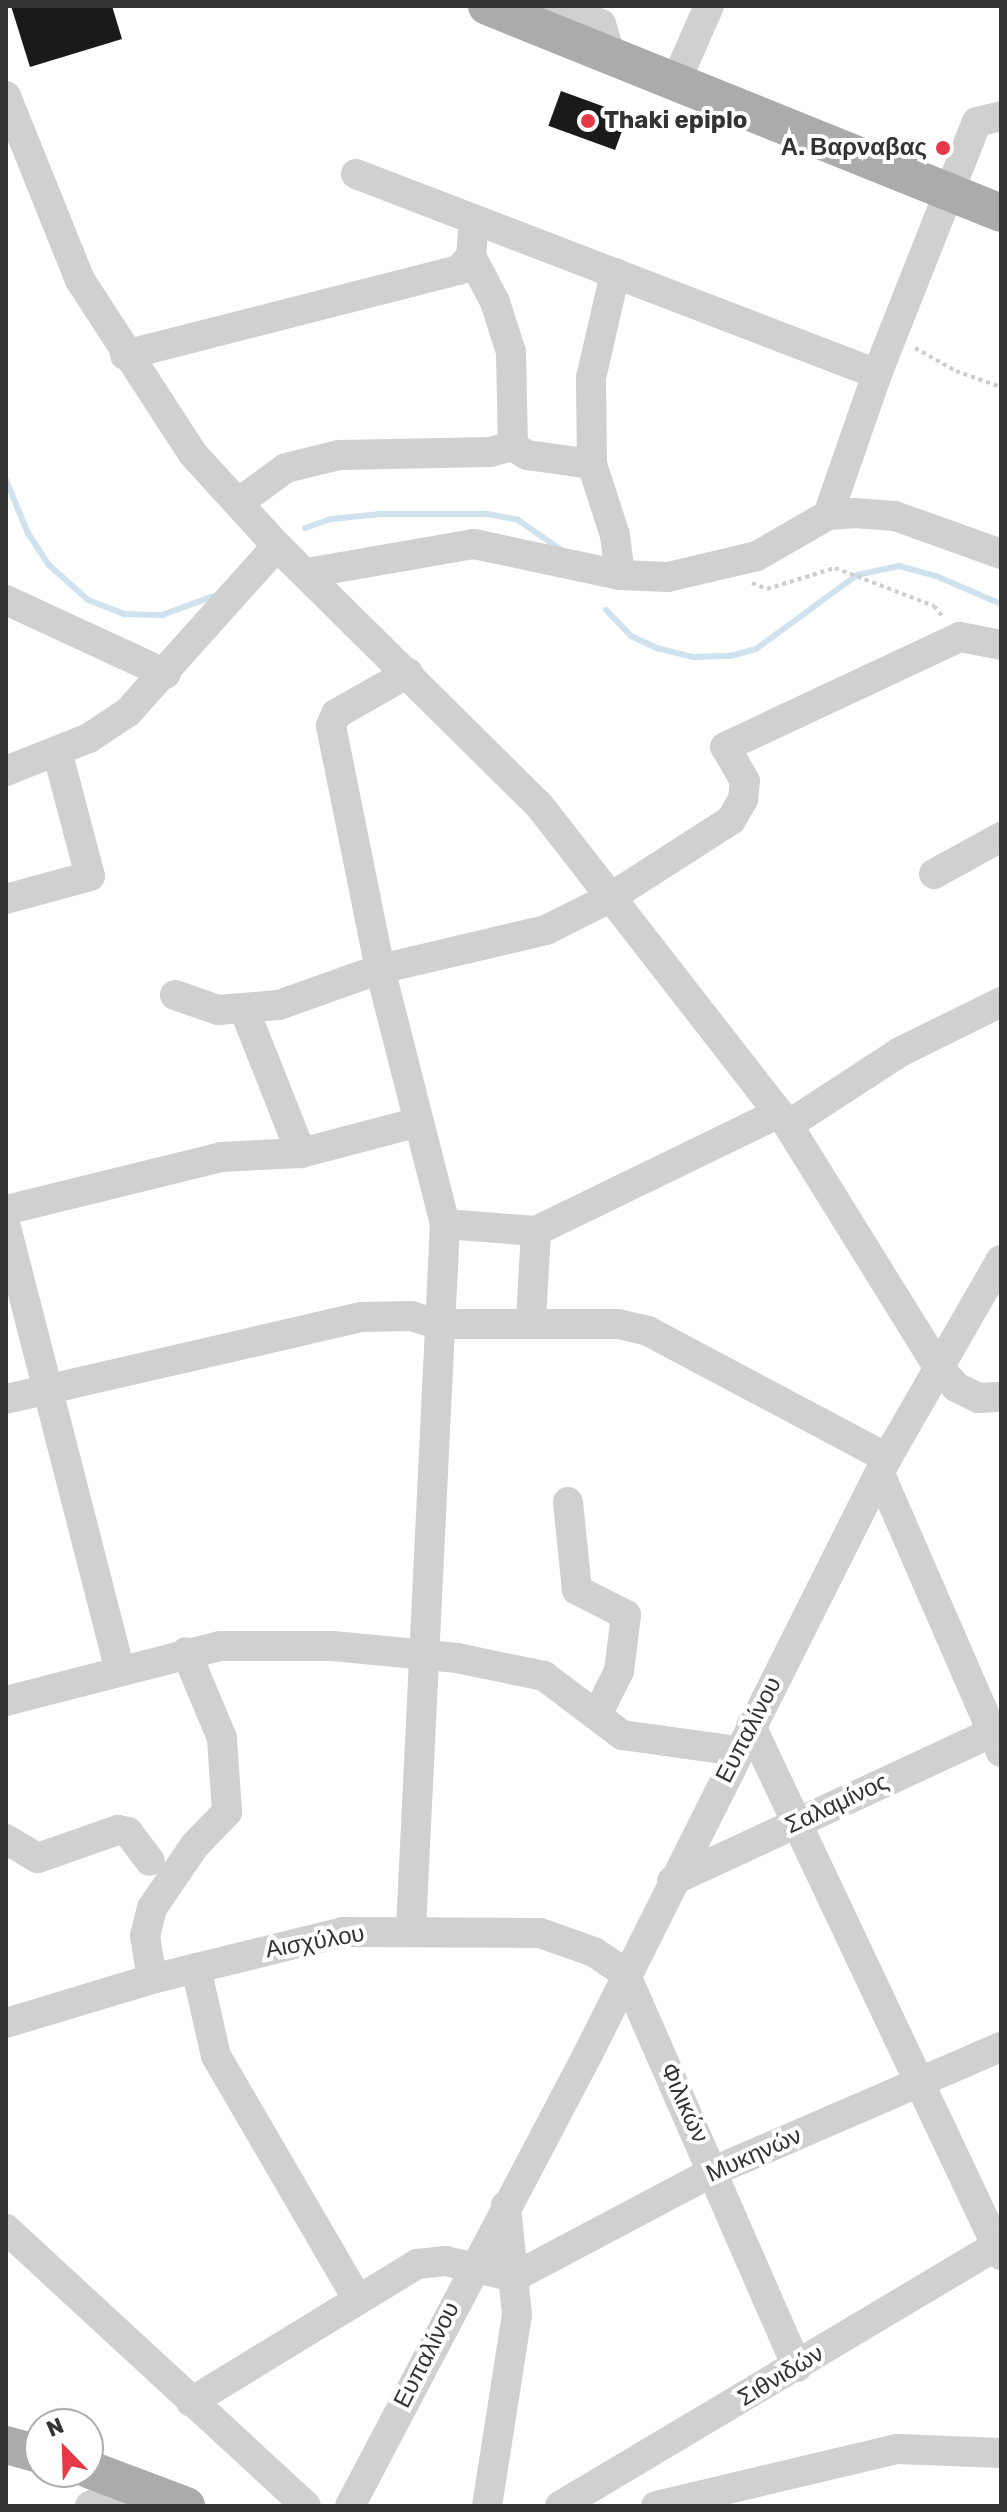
<!DOCTYPE html>
<meta charset="utf-8">
<style>
body{margin:0}
#map{position:relative;width:1007px;height:2512px;overflow:hidden;background:#fff;font-family:Rubik,sans-serif}
div>[style]{position:absolute}
[style*='--x']{left:calc(var(--x)*1px);top:calc(var(--y)*1px);width:calc(var(--w)*1px);rotate:calc(var(--a)*1deg)}
.stream>*{height:6px;margin:-3px;padding:0 3px;transform-origin:3px;border-radius:3px;background:#cfe2ee}
.building>*{inset:0;background:#1a1a1a;transform-origin:0 0}
.path>*{height:4px;margin-top:-2px;transform-origin:0;background:repeating-linear-gradient(90deg,#cdcdcd 0 4px,transparent 0 8px)}
.minor>*{height:30px;margin:-15px;padding:0 15px;transform-origin:15px;border-radius:15px;background:#d0d0d0}
.major>*{height:38px;margin:-19px;padding:0 19px;transform-origin:19px;border-radius:19px;background:#ababab}
.dots>*{width:22px;height:22px;translate:-50% -50%;box-sizing:border-box;border:4px solid #fff;border-radius:50%}
span{translate:-50% -50%;white-space:nowrap;text-align:center;line-height:1.15;-webkit-text-stroke:8px #fff;paint-order:stroke}
.poi-label{font-size:24px;color:#333;font-weight:700}
.left{translate:0 -50%;text-align:left}
.right{translate:-100% -50%;text-align:right}
.street-label{font-size:24px;color:#333}
.frame{position:absolute;inset:0;border:8px solid #333;pointer-events:none}
.north{position:absolute;left:24px;top:2408px;width:80px;height:80px;box-sizing:border-box;background:#fff;border:2px solid #adadad;border-radius:50%;rotate:337deg;font-size:22px;font-weight:700;line-height:32px;text-align:center;color:#333}
.north::after{content:'';display:block;margin:auto;width:28px;height:36px;background:#e63946;clip-path:polygon(50% 0,100% 100%,50% 72%,0 100%)}
</style>
<div id="map">
<div class="stream">
<i style="--x:6;--y:480;--w:57;--a:67.5"></i>
<i style="--x:28;--y:533;--w:38;--a:57"></i>
<i style="--x:49;--y:565;--w:52;--a:41.9"></i>
<i style="--x:88;--y:600;--w:40;--a:21"></i>
<i style="--x:125;--y:614;--w:37;--a:2"></i>
<i style="--x:162;--y:615;--w:55;--a:-20.1"></i>
<i style="--x:305;--y:528;--w:28;--a:-19"></i>
<i style="--x:331;--y:519;--w:50;--a:-5.7"></i>
<i style="--x:381;--y:514;--w:107;--a:0"></i>
<i style="--x:488;--y:514;--w:31;--a:11"></i>
<i style="--x:518;--y:520;--w:56;--a:34.8"></i>
<i style="--x:606;--y:610;--w:36;--a:46"></i>
<i style="--x:631;--y:636;--w:29;--a:25"></i>
<i style="--x:657;--y:648;--w:37;--a:14"></i>
<i style="--x:693;--y:657;--w:38;--a:-2"></i>
<i style="--x:731;--y:656;--w:26;--a:-16"></i>
<i style="--x:756;--y:649;--w:125;--a:-36.2"></i>
<i style="--x:857;--y:575;--w:43;--a:-12.1"></i>
<i style="--x:899;--y:566;--w:38;--a:15"></i>
<i style="--x:936;--y:576;--w:71;--a:23.3"></i>
</div>
<div class="building">
<i style="clip-path:polygon(11px 6px,112px 6px,122px 39px,30px 67px)"></i>
<i style="left:561px;top:91px;width:71px;height:37px;rotate:20deg"></i>
</div>
<div class="path">
<i style="--x:915;--y:348;--w:47;--a:29.3"></i>
<i style="--x:956;--y:371;--w:48;--a:19.6"></i>
<i style="--x:752;--y:583;--w:16;--a:22"></i>
<i style="--x:767;--y:589;--w:71;--a:-17.2"></i>
<i style="--x:835;--y:568;--w:106;--a:21"></i>
<i style="--x:934;--y:606;--w:14;--a:51"></i>
</div>
<div class="minor">
<i style="--x:536;--y:25;--w:30;--a:-34"></i>
<i style="--x:561;--y:8;--w:43;--a:21.8"></i>
<i style="--x:601;--y:24;--w:34;--a:73"></i>
<i style="--x:676;--y:81;--w:82;--a:-66.3"></i>
<i style="--x:6;--y:96;--w:198;--a:68.1"></i>
<i style="--x:80;--y:280;--w:207;--a:57"></i>
<i style="--x:193;--y:454;--w:125;--a:47.6"></i>
<i style="--x:277;--y:546;--w:368;--a:44.7"></i>
<i style="--x:539;--y:805;--w:405;--a:52.1"></i>
<i style="--x:788;--y:1125;--w:282;--a:58.2"></i>
<i style="--x:937;--y:1365;--w:29;--a:49"></i>
<i style="--x:956;--y:1387;--w:25;--a:26"></i>
<i style="--x:979;--y:1398;--w:22;--a:-3"></i>
<i style="--x:356;--y:174;--w:558;--a:21"></i>
<i style="--x:471;--y:256;--w:52;--a:62.4"></i>
<i style="--x:495;--y:302;--w:52;--a:72.3"></i>
<i style="--x:511;--y:352;--w:94;--a:88.8"></i>
<i style="--x:513;--y:446;--w:17;--a:33"></i>
<i style="--x:527;--y:455;--w:66;--a:7.9"></i>
<i style="--x:592;--y:464;--w:75;--a:72.1"></i>
<i style="--x:615;--y:535;--w:40;--a:82.9"></i>
<i style="--x:125;--y:355;--w:345;--a:-14.3"></i>
<i style="--x:459;--y:270;--w:18;--a:-49"></i>
<i style="--x:471;--y:256;--w:35;--a:-85"></i>
<i style="--x:592;--y:464;--w:86;--a:-90.7"></i>
<i style="--x:591;--y:378;--w:108;--a:-77.1"></i>
<i style="--x:238;--y:503;--w:59;--a:-36.1"></i>
<i style="--x:286;--y:468;--w:55;--a:-13.8"></i>
<i style="--x:339;--y:455;--w:151;--a:-1.1"></i>
<i style="--x:490;--y:452;--w:24;--a:-15"></i>
<i style="--x:828;--y:515;--w:149;--a:-70.8"></i>
<i style="--x:877;--y:374;--w:271;--a:-68.4"></i>
<i style="--x:977;--y:122;--w:25;--a:-14"></i>
<i style="--x:307;--y:573;--w:169;--a:-9.9"></i>
<i style="--x:474;--y:544;--w:149;--a:12"></i>
<i style="--x:620;--y:575;--w:48;--a:2.4"></i>
<i style="--x:668;--y:577;--w:91;--a:-13.3"></i>
<i style="--x:757;--y:556;--w:82;--a:-30"></i>
<i style="--x:828;--y:515;--w:26;--a:-4"></i>
<i style="--x:854;--y:513;--w:41;--a:4.2"></i>
<i style="--x:895;--y:516;--w:113;--a:19.7"></i>
<i style="--x:6;--y:600;--w:176;--a:24.8"></i>
<i style="--x:408;--y:673;--w:83;--a:150.3"></i>
<i style="--x:336;--y:714;--w:13;--a:113"></i>
<i style="--x:331;--y:726;--w:248;--a:78.6"></i>
<i style="--x:380;--y:969;--w:263;--a:75.7"></i>
<i style="--x:445;--y:1224;--w:707;--a:92.76"></i>
<i style="--x:6;--y:771;--w:89;--a:-21.7"></i>
<i style="--x:89;--y:738;--w:47;--a:-33.7"></i>
<i style="--x:128;--y:712;--w:223;--a:-48.1"></i>
<i style="--x:934;--y:874;--w:77;--a:-28.9"></i>
<i style="--x:6;--y:899;--w:87;--a:-15.3"></i>
<i style="--x:90;--y:876;--w:129;--a:-104.8"></i>
<i style="--x:175;--y:995;--w:46;--a:19.2"></i>
<i style="--x:218;--y:1010;--w:61;--a:-4.7"></i>
<i style="--x:279;--y:1005;--w:107;--a:-19.6"></i>
<i style="--x:380;--y:969;--w:171;--a:-13.2"></i>
<i style="--x:546;--y:930;--w:69;--a:-26.6"></i>
<i style="--x:608;--y:899;--w:146;--a:-32.7"></i>
<i style="--x:731;--y:820;--w:24;--a:-60"></i>
<i style="--x:743;--y:799;--w:18;--a:-84"></i>
<i style="--x:745;--y:781;--w:39;--a:-120"></i>
<i style="--x:725;--y:747;--w:259;--a:-25.1"></i>
<i style="--x:960;--y:637;--w:42;--a:11"></i>
<i style="--x:244;--y:1009;--w:155;--a:68.4"></i>
<i style="--x:788;--y:1125;--w:134;--a:-33.1"></i>
<i style="--x:900;--y:1052;--w:113;--a:-26.3"></i>
<i style="--x:6;--y:1210;--w:221;--a:-13.8"></i>
<i style="--x:221;--y:1157;--w:80;--a:-2.9"></i>
<i style="--x:301;--y:1153;--w:122;--a:-14.7"></i>
<i style="--x:445;--y:1224;--w:91;--a:4.4"></i>
<i style="--x:536;--y:1231;--w:270;--a:-25.9"></i>
<i style="--x:6;--y:1227;--w:457;--a:75.6"></i>
<i style="--x:531;--y:1320;--w:89;--a:-86.8"></i>
<i style="--x:6;--y:1399;--w:365;--a:-13"></i>
<i style="--x:362;--y:1317;--w:49;--a:-1.2"></i>
<i style="--x:411;--y:1316;--w:28;--a:17"></i>
<i style="--x:438;--y:1324;--w:180;--a:0"></i>
<i style="--x:618;--y:1324;--w:31;--a:13"></i>
<i style="--x:648;--y:1331;--w:271;--a:28"></i>
<i style="--x:880;--y:1474;--w:303;--a:66.5"></i>
<i style="--x:568;--y:1502;--w:88;--a:84.2"></i>
<i style="--x:577;--y:1590;--w:55;--a:27"></i>
<i style="--x:626;--y:1615;--w:56;--a:97.1"></i>
<i style="--x:619;--y:1671;--w:49;--a:116.6"></i>
<i style="--x:6;--y:1701;--w:221;--a:-14.4"></i>
<i style="--x:220;--y:1646;--w:113;--a:0"></i>
<i style="--x:333;--y:1646;--w:125;--a:5.5"></i>
<i style="--x:457;--y:1658;--w:89;--a:11.7"></i>
<i style="--x:544;--y:1676;--w:98;--a:37.1"></i>
<i style="--x:622;--y:1735;--w:117;--a:7.9"></i>
<i style="--x:751;--y:1726;--w:585;--a:64.71"></i>
<i style="--x:6;--y:1839;--w:37;--a:31"></i>
<i style="--x:38;--y:1858;--w:85;--a:-19.3"></i>
<i style="--x:118;--y:1830;--w:10;--a:11"></i>
<i style="--x:128;--y:1832;--w:36;--a:53"></i>
<i style="--x:672;--y:1881;--w:363;--a:-24.9"></i>
<i style="--x:196;--y:1968;--w:90;--a:77.2"></i>
<i style="--x:216;--y:2056;--w:282;--a:59.8"></i>
<i style="--x:152;--y:1979;--w:44;--a:-99.2"></i>
<i style="--x:145;--y:1936;--w:29;--a:-76"></i>
<i style="--x:152;--y:1908;--w:76;--a:-55.7"></i>
<i style="--x:195;--y:1845;--w:46;--a:-45.9"></i>
<i style="--x:227;--y:1812;--w:74;--a:-93.9"></i>
<i style="--x:222;--y:1738;--w:93;--a:-112.7"></i>
<i style="--x:6;--y:2023;--w:152;--a:-16.8"></i>
<i style="--x:152;--y:1979;--w:197;--a:-13.8"></i>
<i style="--x:343;--y:1932;--w:197;--a:0.3"></i>
<i style="--x:540;--y:1933;--w:57;--a:19.4"></i>
<i style="--x:594;--y:1952;--w:37;--a:34"></i>
<i style="--x:625;--y:1973;--w:430;--a:66.4"></i>
<i style="--x:6;--y:2229;--w:408;--a:42.7"></i>
<i style="--x:191;--y:2402;--w:265;--a:-31.4"></i>
<i style="--x:417;--y:2264;--w:29;--a:-6"></i>
<i style="--x:446;--y:2261;--w:70;--a:13.2"></i>
<i style="--x:514;--y:2277;--w:226;--a:-27.9"></i>
<i style="--x:714;--y:2171;--w:313;--a:-23.4"></i>
<i style="--x:90;--y:2506;--w:49;--a:-26.6"></i>
<i style="--x:350;--y:2506;--w:511;--a:-62.23"></i>
<i style="--x:588;--y:2054;--w:667;--a:-63.36"></i>
<i style="--x:887;--y:1458;--w:228;--a:-60.1"></i>
<i style="--x:487;--y:2506;--w:193;--a:-81.1"></i>
<i style="--x:517;--y:2315;--w:110;--a:-95.8"></i>
<i style="--x:560;--y:2506;--w:513;--a:-30.81"></i>
<i style="--x:656;--y:2506;--w:248;--a:-13.3"></i>
<i style="--x:897;--y:2449;--w:104;--a:2.2"></i>
</div>
<div class="major">
<i style="--x:487;--y:6;--w:554;--a:21.94"></i>
<i style="--x:6;--y:2445;--w:35;--a:15"></i>
<i style="--x:88;--y:2469;--w:105;--a:20.7"></i>
</div>
<div class="dots">
<i style="left:588px;top:121px;background:#e63946"></i>
<i style="left:943px;top:148px;background:#e63946"></i>
</div>
<div class="poi-label">
<span class="left" style="left:604px;top:121px">Thaki epiplo</span>
<span class="right" style="left:927px;top:148px">Α. Βαρναβας</span>
</div>
<div class="street-label">
<span style="left:749px;top:1730px;rotate:-63deg">Ευπαλίνου</span>
<span style="left:837px;top:1804px;rotate:-25deg">Σαλαμίνος</span>
<span style="left:315px;top:1942px;rotate:-10deg">Αισχύλου</span>
<span style="left:684px;top:2103px;rotate:66deg">Φιλικών</span>
<span style="left:754px;top:2155px;rotate:-24deg">Μυκηνών</span>
<span style="left:427px;top:2355px;rotate:-63deg">Ευπαλίνου</span>
<span style="left:781px;top:2376px;rotate:-31deg">Σιθνιδών</span>
</div>
<div class="frame"></div>
<div class="north">N</div>
</div>
